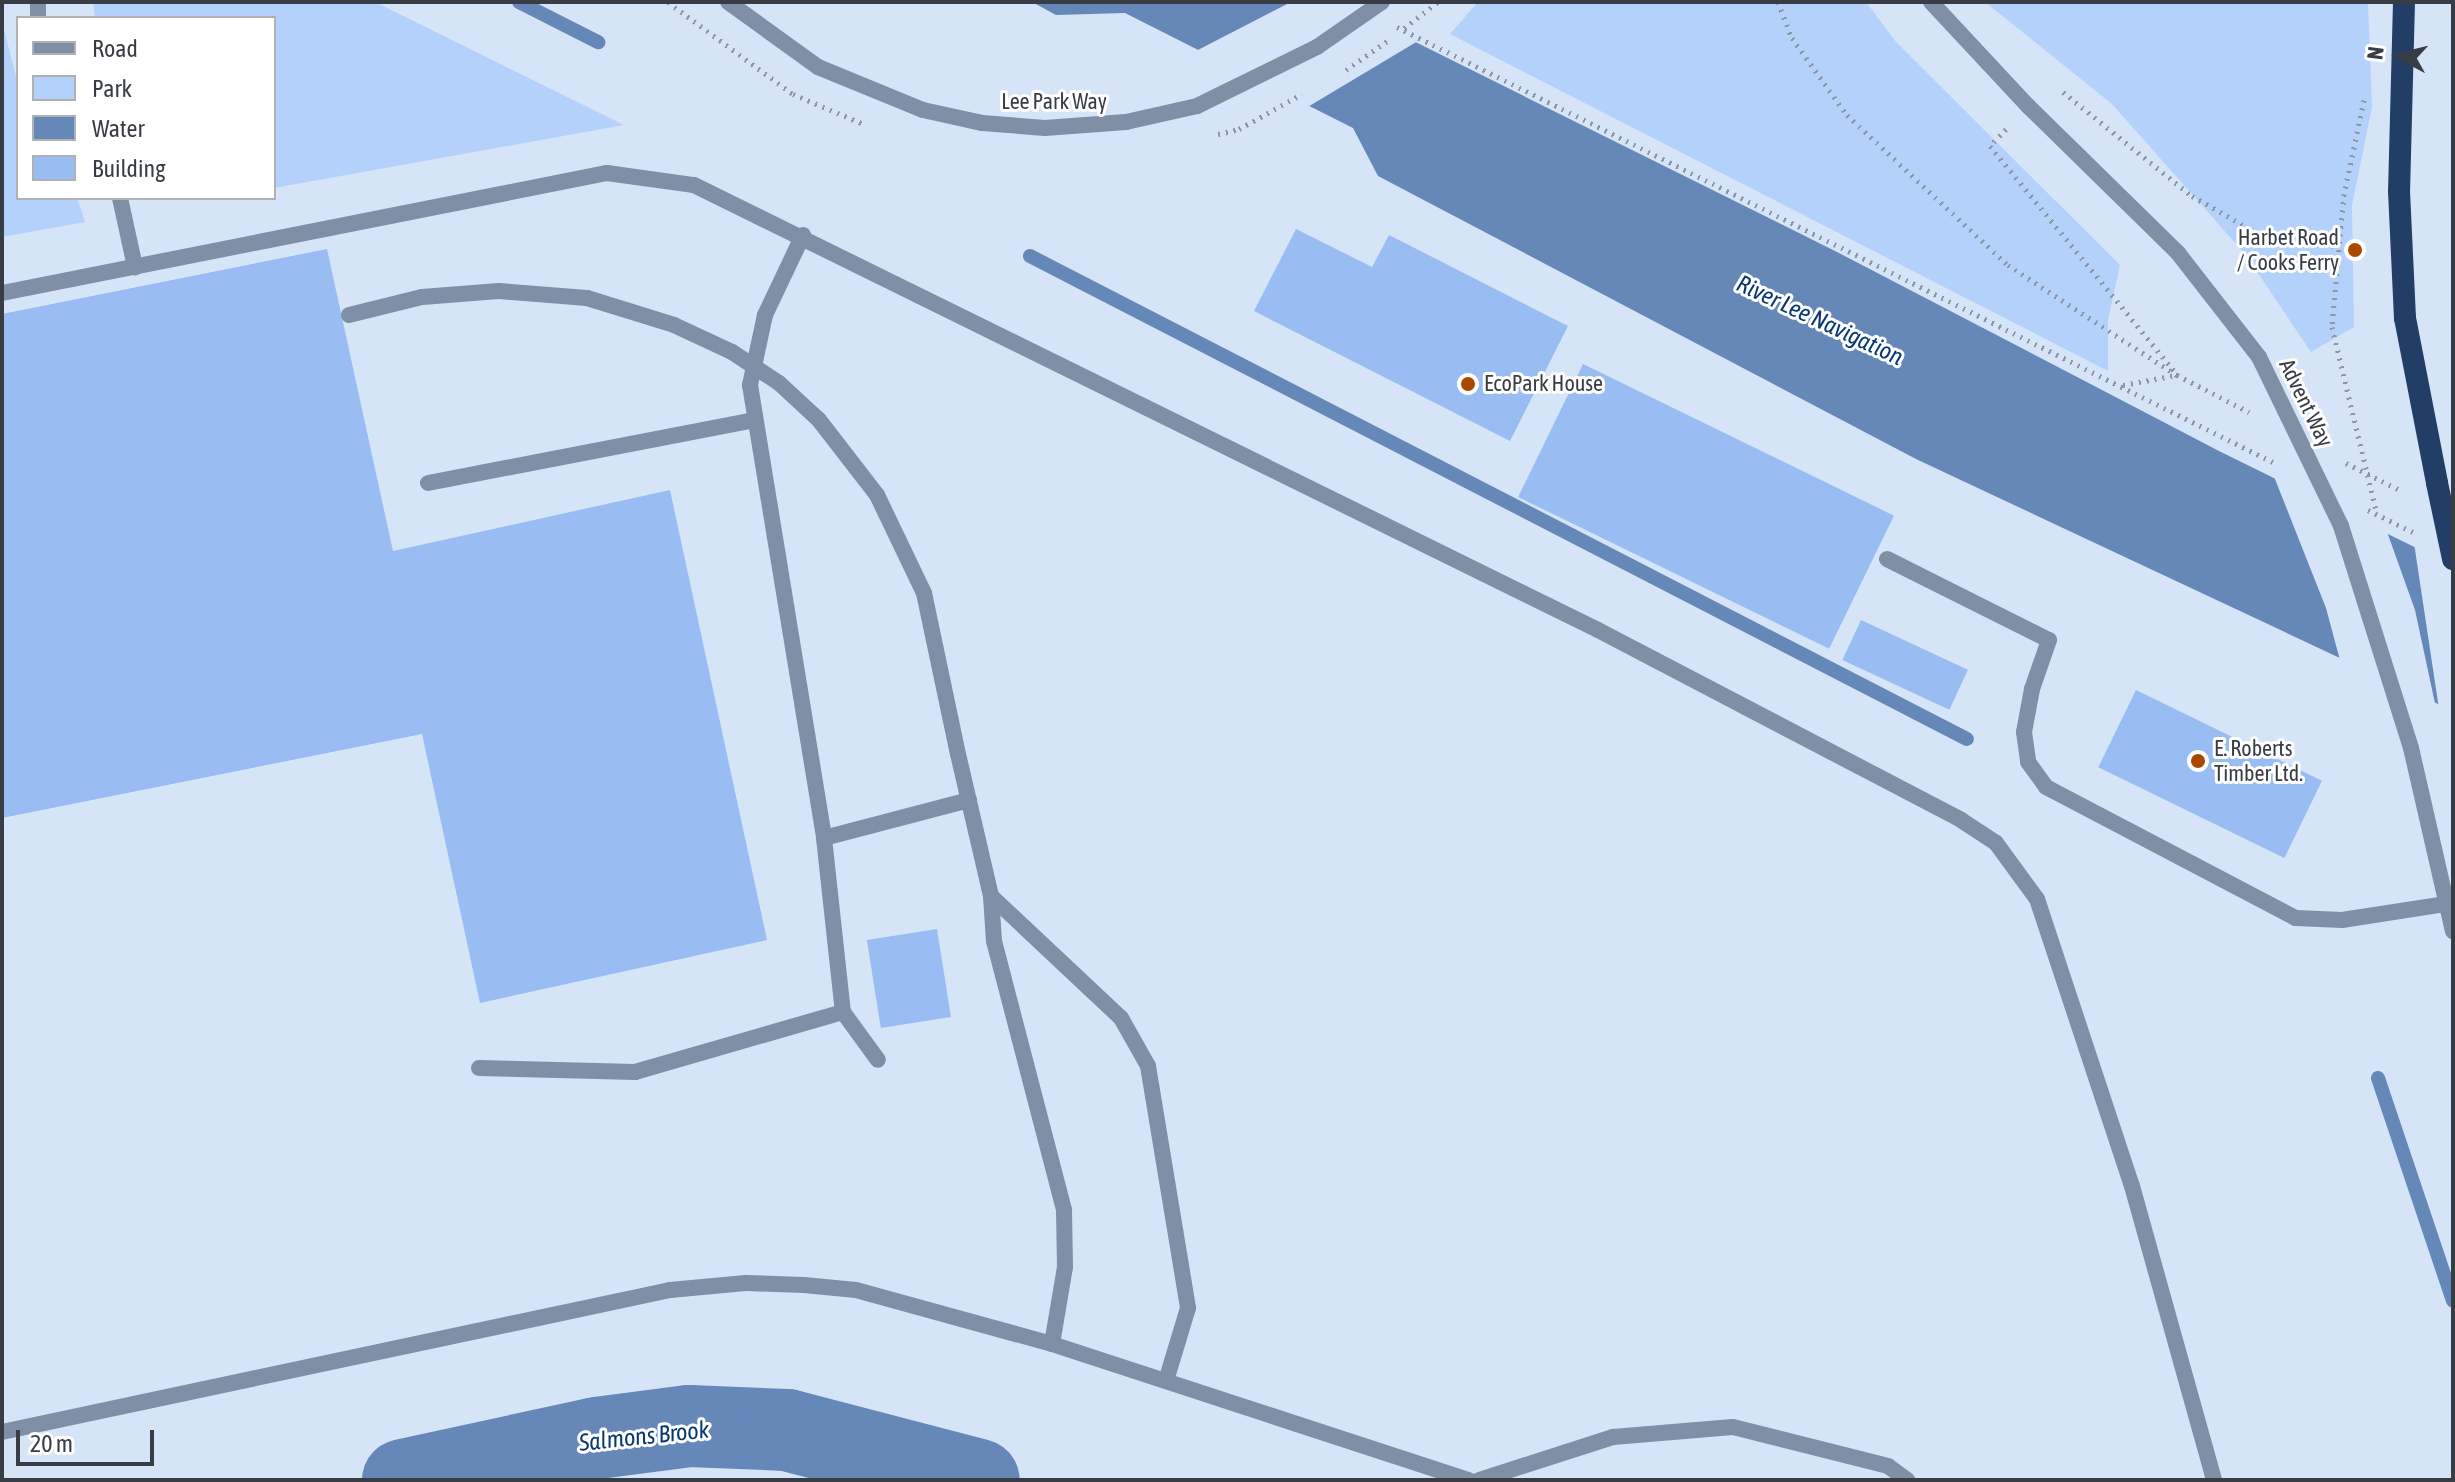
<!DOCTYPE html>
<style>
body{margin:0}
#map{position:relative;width:2455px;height:1482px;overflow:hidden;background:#d6e4f7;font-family:"Asap Condensed",sans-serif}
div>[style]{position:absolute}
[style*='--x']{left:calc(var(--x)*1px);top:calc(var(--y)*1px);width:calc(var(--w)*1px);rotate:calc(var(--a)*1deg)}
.green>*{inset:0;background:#b4d1fb}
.water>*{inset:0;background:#6588b9}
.pier>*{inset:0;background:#d6e4f7}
.stream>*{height:14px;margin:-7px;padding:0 7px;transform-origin:7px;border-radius:7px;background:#6588b9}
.river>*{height:82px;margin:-41px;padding:0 41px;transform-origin:41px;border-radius:41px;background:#6588b9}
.building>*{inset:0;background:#99bdf2;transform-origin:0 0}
.path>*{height:5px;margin-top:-2.5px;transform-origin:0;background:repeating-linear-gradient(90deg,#8c96a4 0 2px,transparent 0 8px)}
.service>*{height:16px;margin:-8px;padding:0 8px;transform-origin:8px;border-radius:8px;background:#7f8fa6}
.minor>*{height:16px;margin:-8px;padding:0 8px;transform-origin:8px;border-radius:8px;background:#7f8fa6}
.trunk>*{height:22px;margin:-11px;padding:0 11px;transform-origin:11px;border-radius:11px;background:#223e66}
.path-bridge>*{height:5px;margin-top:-2.5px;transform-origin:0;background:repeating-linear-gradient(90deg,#8c96a4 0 2px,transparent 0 8px)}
.service-bridge>*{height:16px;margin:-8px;padding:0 8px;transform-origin:8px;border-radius:8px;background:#7f8fa6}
.minor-bridge>*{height:16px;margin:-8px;padding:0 8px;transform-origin:8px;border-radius:8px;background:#7f8fa6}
.trunk-bridge>*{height:22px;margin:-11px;padding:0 11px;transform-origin:11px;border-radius:11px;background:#223e66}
.dots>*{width:22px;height:22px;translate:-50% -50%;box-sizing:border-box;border:4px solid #fff;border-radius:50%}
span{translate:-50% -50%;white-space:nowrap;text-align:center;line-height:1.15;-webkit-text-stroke:6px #fff;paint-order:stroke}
.street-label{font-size:22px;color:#383d45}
.poi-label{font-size:22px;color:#383d45}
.right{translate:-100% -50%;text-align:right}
.left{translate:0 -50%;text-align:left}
.water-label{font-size:24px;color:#083874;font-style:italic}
.frame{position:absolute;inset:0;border:4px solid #383d45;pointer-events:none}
.legend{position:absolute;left:16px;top:16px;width:260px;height:184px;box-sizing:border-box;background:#fff;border:2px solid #afb1b5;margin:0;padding:10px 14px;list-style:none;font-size:24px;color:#383d45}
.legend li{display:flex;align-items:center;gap:16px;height:40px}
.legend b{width:40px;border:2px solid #afb1b5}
.north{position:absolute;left:2359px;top:16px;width:80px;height:80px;-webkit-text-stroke:6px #fff;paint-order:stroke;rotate:277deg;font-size:22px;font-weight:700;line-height:32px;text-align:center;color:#383d45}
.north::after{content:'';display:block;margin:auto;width:28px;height:36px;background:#383d45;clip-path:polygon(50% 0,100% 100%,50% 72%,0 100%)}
.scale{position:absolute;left:16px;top:1430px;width:138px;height:36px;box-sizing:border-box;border:4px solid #383d45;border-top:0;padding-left:10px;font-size:24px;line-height:28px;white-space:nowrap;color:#383d45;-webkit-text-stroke:6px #fff;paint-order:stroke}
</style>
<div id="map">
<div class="green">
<i style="clip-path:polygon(93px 2px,375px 2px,624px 125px,274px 188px,274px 18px,95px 18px)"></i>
<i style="clip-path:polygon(1478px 2px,1866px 2px,1896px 42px,2120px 265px,2108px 320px,2108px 371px,1450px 34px)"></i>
<i style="clip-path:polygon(1985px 2px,2368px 2px,2372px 107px,2352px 205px,2354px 327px,2311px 352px,2245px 254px,2112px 104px)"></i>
<i style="clip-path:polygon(2px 22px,18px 84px,18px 198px,77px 198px,85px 222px,2px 237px)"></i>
</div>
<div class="water">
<i style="clip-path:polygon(1032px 2px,1335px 2px,1839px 253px,2219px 451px,2453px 566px,2453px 711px,1916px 459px,1378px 176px,1353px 128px,1125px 13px,1056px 15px)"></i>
</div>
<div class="pier">
<i style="clip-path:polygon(1291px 2px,1343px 2px,1418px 41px,1306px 108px,1194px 52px)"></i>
<i style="clip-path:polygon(2273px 474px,2386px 529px,2415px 610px,2436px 708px,2341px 664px,2326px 608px)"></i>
<i style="clip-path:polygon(2414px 543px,2453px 562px,2453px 715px,2439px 709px)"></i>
</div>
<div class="stream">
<i style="--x:519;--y:2;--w:89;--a:26.9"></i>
<i style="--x:1030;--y:256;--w:1054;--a:27.27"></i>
<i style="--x:2378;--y:1078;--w:235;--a:71.4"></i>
</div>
<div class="river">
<i style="--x:403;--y:1480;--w:198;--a:-12.2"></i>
<i style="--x:597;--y:1438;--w:93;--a:-7.4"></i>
<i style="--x:689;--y:1426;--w:98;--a:2.3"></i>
<i style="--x:787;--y:1430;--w:198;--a:14.6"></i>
</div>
<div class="building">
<i style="clip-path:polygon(1296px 229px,1372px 267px,1389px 235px,1568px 326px,1510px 441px,1254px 311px)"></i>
<i style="clip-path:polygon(327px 249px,393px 551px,670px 490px,767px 940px,480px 1003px,422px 734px,2px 818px,2px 314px)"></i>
<i style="left:1583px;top:364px;width:346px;height:148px;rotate:26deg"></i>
<i style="left:1861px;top:620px;width:118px;height:44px;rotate:25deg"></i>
<i style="left:2136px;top:690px;width:207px;height:86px;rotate:26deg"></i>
<i style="left:937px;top:929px;width:89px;height:71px;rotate:81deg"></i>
</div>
<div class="path">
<i style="--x:668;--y:2;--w:155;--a:36.4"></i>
<i style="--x:793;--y:94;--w:79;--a:23"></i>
<i style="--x:1778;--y:2;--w:39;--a:69"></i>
<i style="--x:1792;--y:38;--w:95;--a:54.5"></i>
<i style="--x:1847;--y:115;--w:220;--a:43"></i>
<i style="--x:2008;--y:265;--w:202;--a:33.1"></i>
<i style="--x:2177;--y:375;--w:81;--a:27.2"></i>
<i style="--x:1397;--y:27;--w:978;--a:26.41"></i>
<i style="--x:2063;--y:92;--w:166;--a:38.9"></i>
<i style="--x:2192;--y:196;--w:87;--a:29.5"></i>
<i style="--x:2268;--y:239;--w:69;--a:5.8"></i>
<i style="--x:2364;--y:100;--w:96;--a:102"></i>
<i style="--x:2344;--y:194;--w:134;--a:95.2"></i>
<i style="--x:2332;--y:327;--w:192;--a:76.5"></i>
<i style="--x:2006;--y:129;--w:23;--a:133"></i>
<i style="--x:1990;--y:146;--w:291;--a:50.7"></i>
<i style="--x:2123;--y:385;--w:54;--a:-10.7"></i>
<i style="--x:2346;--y:463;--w:63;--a:26.6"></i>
<i style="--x:2368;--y:510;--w:50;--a:26.1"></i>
</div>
<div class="service">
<i style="--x:728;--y:2;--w:111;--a:35.8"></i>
<i style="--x:818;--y:67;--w:113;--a:22.3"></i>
<i style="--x:923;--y:110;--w:60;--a:12.4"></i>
<i style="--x:982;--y:123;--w:63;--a:4.5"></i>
<i style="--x:1045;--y:128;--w:81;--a:-4.2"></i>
<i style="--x:1126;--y:122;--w:73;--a:-12.7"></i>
<i style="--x:38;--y:18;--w:16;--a:-90"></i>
<i style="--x:120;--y:198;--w:71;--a:77.7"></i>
<i style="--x:803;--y:235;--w:89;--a:115.4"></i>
<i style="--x:765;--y:315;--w:72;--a:102.1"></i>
<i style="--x:750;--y:385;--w:459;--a:80.7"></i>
<i style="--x:824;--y:838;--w:175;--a:83.8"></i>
<i style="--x:843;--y:1012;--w:59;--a:53.9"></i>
<i style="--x:2;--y:293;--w:617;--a:-11.22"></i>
<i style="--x:607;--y:173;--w:88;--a:7.9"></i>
<i style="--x:694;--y:185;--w:1008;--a:26.21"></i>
<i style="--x:1598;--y:630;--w:410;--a:27.6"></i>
<i style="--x:1961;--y:820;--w:42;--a:33.3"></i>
<i style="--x:1996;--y:843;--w:69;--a:53.8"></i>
<i style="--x:2037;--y:899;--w:302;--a:71.7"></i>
<i style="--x:2132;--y:1186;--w:305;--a:74.4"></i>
<i style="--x:428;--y:483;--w:332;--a:-10.9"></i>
<i style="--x:1887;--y:559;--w:181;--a:26.6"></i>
<i style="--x:2049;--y:640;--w:52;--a:109.1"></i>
<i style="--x:958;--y:754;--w:146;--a:76.9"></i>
<i style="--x:991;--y:896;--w:178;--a:43.2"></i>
<i style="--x:1121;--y:1018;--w:55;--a:60.6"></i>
<i style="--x:1148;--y:1066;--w:245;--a:80.6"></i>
<i style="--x:1188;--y:1308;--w:76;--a:106.8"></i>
<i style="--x:824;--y:838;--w:150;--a:-14.7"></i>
<i style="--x:991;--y:896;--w:45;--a:86.2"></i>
<i style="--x:994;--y:941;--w:278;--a:75.4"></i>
<i style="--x:1064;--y:1210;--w:57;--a:89"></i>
<i style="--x:1065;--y:1267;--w:78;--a:99.6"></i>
<i style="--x:479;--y:1068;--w:156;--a:1.5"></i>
<i style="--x:635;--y:1072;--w:216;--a:-16.1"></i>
<i style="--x:2;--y:1432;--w:683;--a:-12"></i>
<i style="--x:670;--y:1290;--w:76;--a:-5.3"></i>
<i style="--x:746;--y:1283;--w:58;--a:2"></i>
<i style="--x:804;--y:1285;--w:52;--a:5.5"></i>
<i style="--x:856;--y:1290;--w:203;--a:15.4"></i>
<i style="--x:1052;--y:1344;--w:439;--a:18.1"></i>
<i style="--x:1479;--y:1480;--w:141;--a:-17.8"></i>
<i style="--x:1613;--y:1437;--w:120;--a:-4.8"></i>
<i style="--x:1733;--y:1427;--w:160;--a:14.1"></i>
<i style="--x:1888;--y:1466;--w:24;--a:36"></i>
</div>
<div class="minor">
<i style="--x:1931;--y:2;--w:142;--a:47"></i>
<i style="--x:2028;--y:106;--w:210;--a:44.4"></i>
<i style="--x:2178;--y:253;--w:132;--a:52.1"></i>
<i style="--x:2032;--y:689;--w:44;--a:100.5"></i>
<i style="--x:2024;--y:732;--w:30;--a:82"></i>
<i style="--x:2028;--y:762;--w:31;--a:54"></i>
<i style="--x:2046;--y:787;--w:282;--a:27.7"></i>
<i style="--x:2296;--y:918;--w:46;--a:2.5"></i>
<i style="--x:2342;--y:920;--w:104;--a:-8.8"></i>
<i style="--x:2411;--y:748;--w:188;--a:77.1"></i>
</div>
<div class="trunk">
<i style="--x:2404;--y:2;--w:189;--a:91.5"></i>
<i style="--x:2399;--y:191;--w:127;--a:87.3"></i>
<i style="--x:2405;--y:318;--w:168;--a:79"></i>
</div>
<div class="path-bridge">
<i style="--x:1404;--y:28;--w:43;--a:-37.4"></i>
<i style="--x:1346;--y:70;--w:54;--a:-35.2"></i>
<i style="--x:1218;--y:134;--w:22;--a:-13"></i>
<i style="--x:1239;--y:129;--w:72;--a:-29.1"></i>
</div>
<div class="service-bridge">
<i style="--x:1197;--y:106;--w:134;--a:-26.2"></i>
<i style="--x:1317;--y:47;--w:79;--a:-34.7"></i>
<i style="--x:349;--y:315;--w:75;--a:-13.9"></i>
<i style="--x:422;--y:297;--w:77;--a:-4.5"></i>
<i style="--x:499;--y:291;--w:88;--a:4.5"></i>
<i style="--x:587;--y:298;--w:91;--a:17.2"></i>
<i style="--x:674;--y:325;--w:64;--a:25"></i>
<i style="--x:732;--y:352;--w:56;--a:33.4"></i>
<i style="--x:779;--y:383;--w:54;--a:42.8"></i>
<i style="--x:819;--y:420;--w:95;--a:52.3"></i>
<i style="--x:877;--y:495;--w:109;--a:64.4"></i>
<i style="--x:924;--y:593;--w:165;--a:78.1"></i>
</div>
<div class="minor-bridge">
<i style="--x:2259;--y:357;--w:188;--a:64.1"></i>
<i style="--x:2341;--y:526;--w:233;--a:72.5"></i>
</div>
<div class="trunk-bridge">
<i style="--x:2437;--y:483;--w:78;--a:78.1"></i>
</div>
<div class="dots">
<i style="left:2355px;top:250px;background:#a94900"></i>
<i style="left:1468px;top:384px;background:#a94900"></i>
<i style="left:2198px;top:761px;background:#a94900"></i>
</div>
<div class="street-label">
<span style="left:1054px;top:102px">Lee Park Way</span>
<span style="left:2306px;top:403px;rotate:64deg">Advent Way</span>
</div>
<div class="poi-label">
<span class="right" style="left:2339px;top:250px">Harbet Road<br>/ Cooks Ferry</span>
<span class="left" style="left:1484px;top:384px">EcoPark House</span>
<span class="left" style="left:2214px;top:761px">E. Roberts<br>Timber Ltd.</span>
</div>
<div class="water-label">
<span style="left:1820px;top:320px;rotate:25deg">River Lee Navigation</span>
<span style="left:644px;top:1436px;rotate:-6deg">Salmons Brook</span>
</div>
<div class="frame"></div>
<ul class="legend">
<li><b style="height:10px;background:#7f8fa6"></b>Road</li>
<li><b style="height:22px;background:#b4d1fb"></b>Park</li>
<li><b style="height:22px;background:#6588b9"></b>Water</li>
<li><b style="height:22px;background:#99bdf2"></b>Building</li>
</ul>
<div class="north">N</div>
<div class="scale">20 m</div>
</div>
